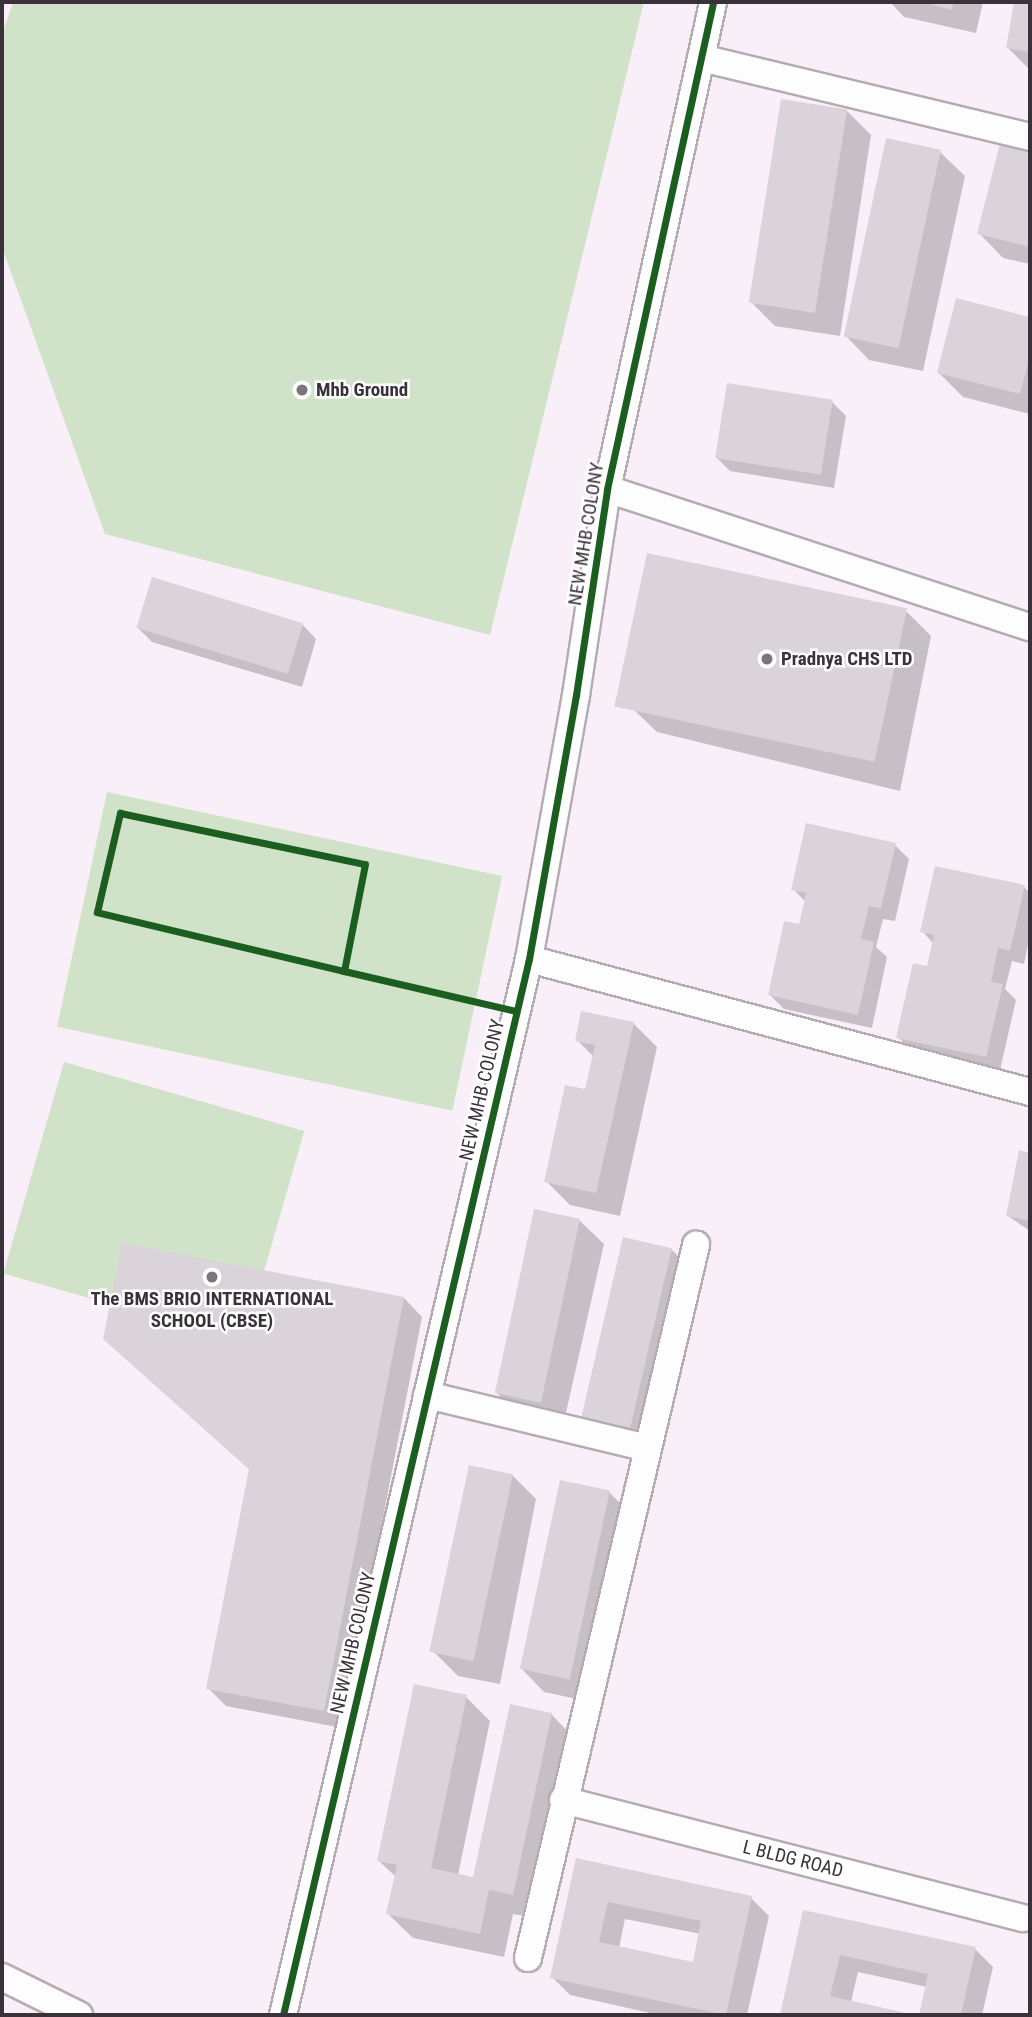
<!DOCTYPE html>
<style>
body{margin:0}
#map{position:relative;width:1032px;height:2017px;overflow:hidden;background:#f9eff8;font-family:"Roboto Condensed",sans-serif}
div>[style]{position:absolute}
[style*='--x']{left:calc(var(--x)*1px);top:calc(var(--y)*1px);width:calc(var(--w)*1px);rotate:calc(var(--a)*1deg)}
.green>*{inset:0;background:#d0e2c8;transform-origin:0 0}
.shadow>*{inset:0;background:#0003}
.building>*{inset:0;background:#dbd3da;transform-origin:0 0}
.roads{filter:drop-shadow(2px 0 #b4abb3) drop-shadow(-2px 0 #b4abb3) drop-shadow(0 2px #b4abb3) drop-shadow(0 -2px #b4abb3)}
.minor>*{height:26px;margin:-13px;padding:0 13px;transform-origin:13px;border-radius:13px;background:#fefdfe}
.cycleway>*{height:7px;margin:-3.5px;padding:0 3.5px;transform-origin:3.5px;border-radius:3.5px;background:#1b5e20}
.dots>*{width:19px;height:19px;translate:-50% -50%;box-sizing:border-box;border:4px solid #fff;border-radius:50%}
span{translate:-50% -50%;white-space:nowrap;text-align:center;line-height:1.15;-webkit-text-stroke:5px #fff;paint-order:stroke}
.poi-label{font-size:19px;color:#3a323a;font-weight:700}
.left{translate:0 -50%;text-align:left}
.street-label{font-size:19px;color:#3a323a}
.frame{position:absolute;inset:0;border:4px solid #3a323a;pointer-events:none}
</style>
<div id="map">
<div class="green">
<i style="clip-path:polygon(13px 2px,644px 2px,490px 635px,105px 534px,2px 247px,2px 35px)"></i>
<i style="left:107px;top:792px;width:404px;height:240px;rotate:12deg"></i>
<i style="left:64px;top:1062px;width:250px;height:220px;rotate:16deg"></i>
</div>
<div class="shadow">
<i style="clip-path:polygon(890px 2px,983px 2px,976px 33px,904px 17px)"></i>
<i style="clip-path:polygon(1016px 2px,1030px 2px,1030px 70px,1008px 48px)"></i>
<i style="clip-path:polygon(847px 111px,871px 135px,840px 336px,775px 326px,751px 302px)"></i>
<i style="clip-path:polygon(1001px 145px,1030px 152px,1030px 264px,1003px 258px,979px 233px)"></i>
<i style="clip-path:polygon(940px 152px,965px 176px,923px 371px,869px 360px,845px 335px)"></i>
<i style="clip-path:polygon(957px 300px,1030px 319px,1030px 414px,963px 397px,939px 373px)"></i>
<i style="clip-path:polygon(832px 402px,846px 416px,834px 488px,730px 471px,716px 457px)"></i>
<i style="clip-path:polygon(907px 612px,931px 636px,900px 791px,657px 732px,632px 708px)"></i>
<i style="clip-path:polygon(302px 624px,316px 639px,302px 687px,152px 642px,138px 628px)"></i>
<i style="clip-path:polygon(895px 845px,909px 859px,895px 921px,883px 919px,876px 947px,887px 957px,872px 1028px,784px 1009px,770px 995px,800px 926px,805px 901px,793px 889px)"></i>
<i style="clip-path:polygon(1024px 887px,1030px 893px,1030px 935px,1024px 964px,1012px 961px,1005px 989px,1016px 1000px,1000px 1070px,912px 1051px,898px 1037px,928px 968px,934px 944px,922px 931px)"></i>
<i style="clip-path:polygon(633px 1023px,657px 1047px,620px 1216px,570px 1205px,546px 1181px,587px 1092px,594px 1057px,577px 1040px)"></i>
<i style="clip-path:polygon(1020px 1152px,1030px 1154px,1030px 1231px,1008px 1216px)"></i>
<i style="clip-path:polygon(579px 1220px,604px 1244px,563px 1426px,519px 1416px,495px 1391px)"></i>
<i style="clip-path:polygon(671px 1249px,696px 1274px,656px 1458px,610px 1448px)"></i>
<i style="clip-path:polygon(404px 1298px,422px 1317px,342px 1728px,226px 1706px,208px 1688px,250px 1470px,124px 1357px)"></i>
<i style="clip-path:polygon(512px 1475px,536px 1499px,500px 1684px,458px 1676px,434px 1652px)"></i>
<i style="clip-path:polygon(609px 1492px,633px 1516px,591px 1702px,544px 1692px,520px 1667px)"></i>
<i style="clip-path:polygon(466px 1697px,490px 1721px,458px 1875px,475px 1879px,551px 1714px,575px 1739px,537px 1918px,513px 1914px,504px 1957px,413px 1938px,388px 1914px,396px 1877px,379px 1861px)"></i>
<i style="clip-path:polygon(evenodd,577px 1860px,751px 1898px,769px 1916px,747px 2015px,659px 2015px,570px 1995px,552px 1977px,577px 1860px,625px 1919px,701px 1934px,695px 1964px,619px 1948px,625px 1919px)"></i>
<i style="clip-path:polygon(804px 1912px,975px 1949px,993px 1967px,982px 2015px,921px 2015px,927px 1987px,858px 1972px,851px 2002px,912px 2015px,782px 2015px)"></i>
</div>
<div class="building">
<i style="clip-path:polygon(921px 2px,953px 2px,952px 10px)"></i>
<i style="clip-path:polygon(1014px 2px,1030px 2px,1030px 52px,1006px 48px)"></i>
<i style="left:781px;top:99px;width:67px;height:206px;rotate:9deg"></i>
<i style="left:886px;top:138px;width:56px;height:203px;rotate:12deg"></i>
<i style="clip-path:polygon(1000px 143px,1030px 150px,1030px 247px,977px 234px)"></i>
<i style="clip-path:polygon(956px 298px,1030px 317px,1030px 356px,1020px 394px,937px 373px)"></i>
<i style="left:727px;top:383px;width:107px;height:76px;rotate:9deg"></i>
<i style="left:647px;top:553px;width:266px;height:157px;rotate:12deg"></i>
<i style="left:152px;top:577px;width:158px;height:53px;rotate:17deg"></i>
<i style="clip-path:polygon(806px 823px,896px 843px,881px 908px,869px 906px,861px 939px,874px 942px,858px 1015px,768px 995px,784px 921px,799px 924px,806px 893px,791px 890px)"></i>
<i style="clip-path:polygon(935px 866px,1025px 885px,1010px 951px,998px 948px,991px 982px,1003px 984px,986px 1057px,896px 1038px,913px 963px,927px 966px,934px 935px,920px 932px)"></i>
<i style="clip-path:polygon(581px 1011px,634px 1022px,596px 1193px,544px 1182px,565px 1085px,585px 1089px,595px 1045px,575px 1041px)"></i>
<i style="clip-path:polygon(1019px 1150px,1030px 1153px,1030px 1221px,1006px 1216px)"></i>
<i style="left:534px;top:1209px;width:47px;height:188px;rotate:12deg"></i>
<i style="left:623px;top:1237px;width:50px;height:191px;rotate:13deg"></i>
<i style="clip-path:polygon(122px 1243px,404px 1297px,324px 1711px,206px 1689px,249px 1469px,103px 1339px)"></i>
<i style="left:469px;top:1465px;width:45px;height:191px;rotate:12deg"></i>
<i style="left:560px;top:1480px;width:51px;height:193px;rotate:12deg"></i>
<i style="clip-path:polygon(414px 1684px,467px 1695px,431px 1868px,473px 1877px,510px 1704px,552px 1713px,513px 1895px,489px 1890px,480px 1934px,386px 1914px,397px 1865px,377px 1861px)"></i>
<i style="clip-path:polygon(evenodd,576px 1858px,752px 1896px,726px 2015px,550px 1978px,576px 1858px,608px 1902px,701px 1921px,693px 1962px,599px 1942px,608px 1902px)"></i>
<i style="clip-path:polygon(803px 1910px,976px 1947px,961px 2015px,919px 2015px,928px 1974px,840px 1955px,830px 1996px,915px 2015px,780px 2015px)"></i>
</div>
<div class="roads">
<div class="minor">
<i style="--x:701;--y:58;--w:338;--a:13.5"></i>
<i style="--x:607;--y:489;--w:445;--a:18.1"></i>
<i style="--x:529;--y:959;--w:518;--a:14.87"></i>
<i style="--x:427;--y:1395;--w:226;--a:13.5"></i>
<i style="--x:563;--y:1800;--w:475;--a:14.4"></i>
<i style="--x:528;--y:1958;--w:733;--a:-76.74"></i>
<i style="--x:2;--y:1977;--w:86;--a:26.3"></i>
<i style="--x:283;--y:2015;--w:1084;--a:-76.89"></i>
<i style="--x:529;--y:959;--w:268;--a:-79.9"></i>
<i style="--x:576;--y:695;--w:208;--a:-81.4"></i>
<i style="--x:607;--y:489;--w:498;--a:-77.7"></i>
</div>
</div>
<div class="cycleway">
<i style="--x:120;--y:813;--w:250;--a:11.8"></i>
<i style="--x:365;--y:864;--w:109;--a:101.1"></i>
<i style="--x:344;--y:971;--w:254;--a:-166.6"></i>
<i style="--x:97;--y:912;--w:102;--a:-76.9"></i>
<i style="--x:344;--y:971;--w:177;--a:13.1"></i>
<i style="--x:283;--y:2015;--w:1084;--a:-76.89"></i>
<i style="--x:529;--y:959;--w:268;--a:-79.9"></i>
<i style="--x:576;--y:695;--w:208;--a:-81.4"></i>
<i style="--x:607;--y:489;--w:498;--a:-77.7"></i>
</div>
<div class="dots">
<i style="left:302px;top:390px;background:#7d747c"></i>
<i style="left:767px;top:659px;background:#7d747c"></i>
<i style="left:212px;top:1277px;background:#7d747c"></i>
</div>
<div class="poi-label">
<span class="left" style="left:316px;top:390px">Mhb Ground</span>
<span class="left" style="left:781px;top:659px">Pradnya CHS LTD</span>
<span style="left:212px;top:1310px">The BMS BRIO INTERNATIONAL<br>SCHOOL (CBSE)</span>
</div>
<div class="street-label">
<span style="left:586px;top:534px;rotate:-81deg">NEW MHB COLONY</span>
<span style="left:482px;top:1090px;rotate:-77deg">NEW MHB COLONY</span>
<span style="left:353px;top:1643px;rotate:-77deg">NEW MHB COLONY</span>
<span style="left:793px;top:1859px;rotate:14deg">L BLDG ROAD</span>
</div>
<div class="frame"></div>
</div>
